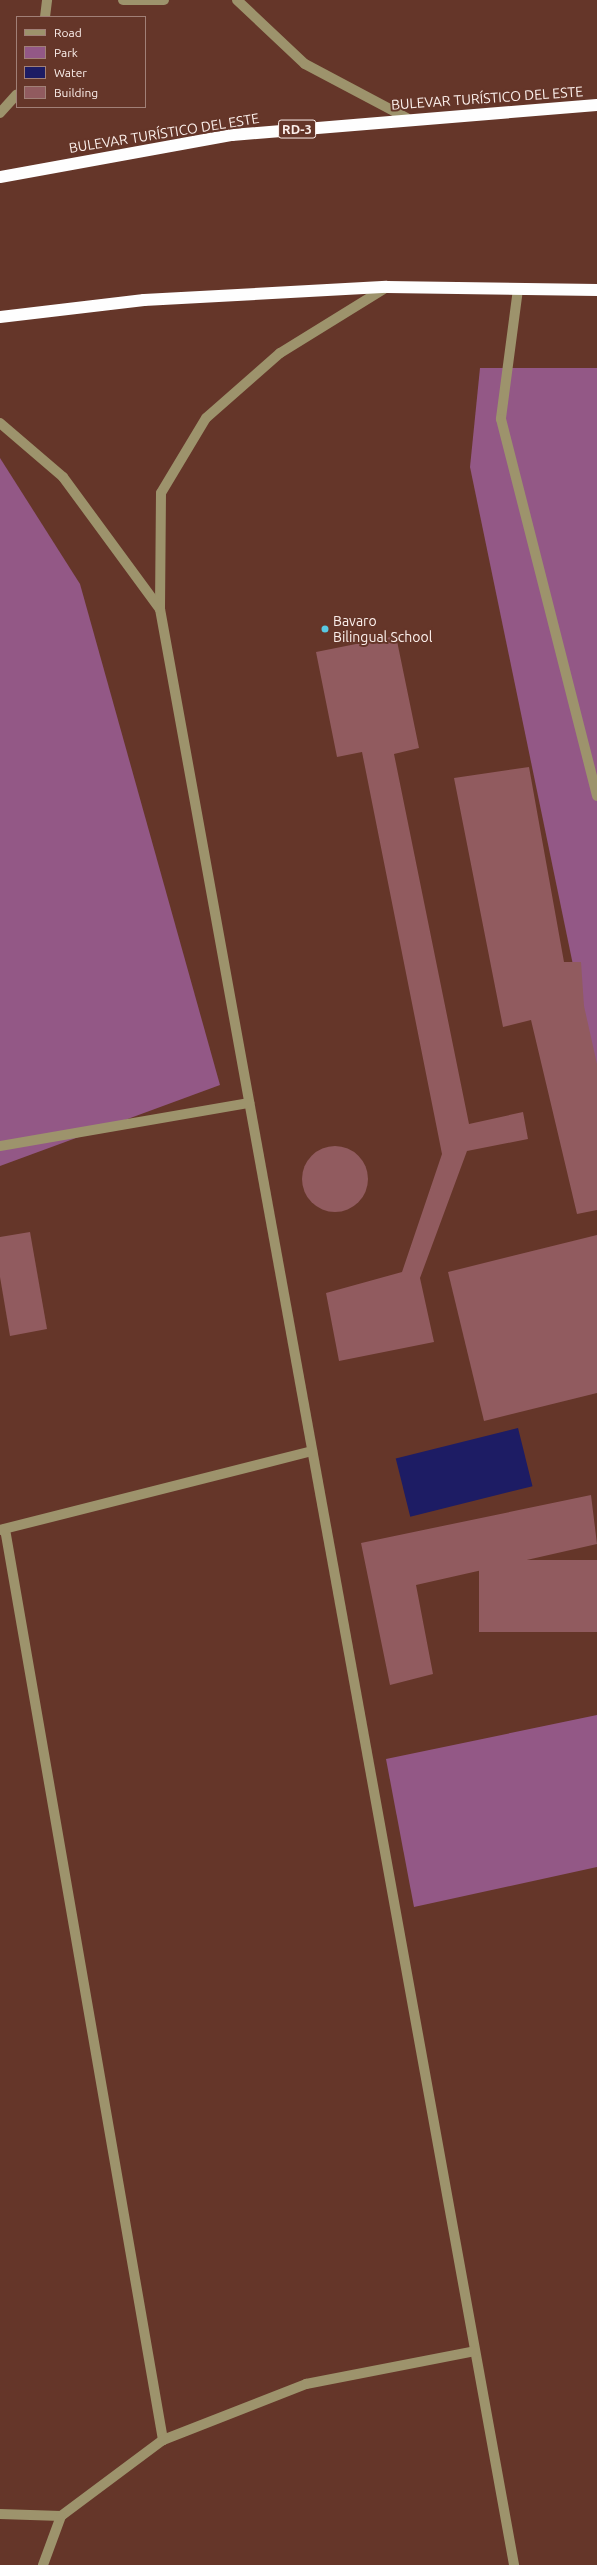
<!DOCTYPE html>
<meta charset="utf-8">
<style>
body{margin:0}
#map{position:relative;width:597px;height:2565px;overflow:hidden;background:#653629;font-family:Ubuntu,sans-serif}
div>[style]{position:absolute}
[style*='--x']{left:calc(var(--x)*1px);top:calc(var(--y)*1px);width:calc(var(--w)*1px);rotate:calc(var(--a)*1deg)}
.green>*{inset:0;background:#935886}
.water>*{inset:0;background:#1d1c64;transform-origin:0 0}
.building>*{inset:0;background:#915b5f;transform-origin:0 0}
.round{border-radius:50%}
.minor>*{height:10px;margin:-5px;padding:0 5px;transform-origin:5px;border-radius:5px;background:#9d936c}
.highway>*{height:12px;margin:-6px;padding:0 6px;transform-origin:6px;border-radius:6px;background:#fefefe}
.dots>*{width:11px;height:11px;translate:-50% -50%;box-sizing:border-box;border:2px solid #653629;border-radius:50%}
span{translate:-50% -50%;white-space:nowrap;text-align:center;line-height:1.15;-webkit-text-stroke:4px #653629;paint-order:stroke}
.shield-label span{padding:1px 3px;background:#653629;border:1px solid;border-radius:3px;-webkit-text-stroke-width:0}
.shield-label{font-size:13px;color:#fcf0ec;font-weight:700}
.street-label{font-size:14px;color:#fcf0ec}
.poi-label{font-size:14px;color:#fcf0ec}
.left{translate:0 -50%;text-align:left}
.legend{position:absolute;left:16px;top:16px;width:130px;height:92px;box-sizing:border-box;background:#653629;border:1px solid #a18077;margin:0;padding:5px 7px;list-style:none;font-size:12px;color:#fcf0ec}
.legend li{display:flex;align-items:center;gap:8px;height:20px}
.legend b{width:20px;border:1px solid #a18077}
</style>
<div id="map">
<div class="green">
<i style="clip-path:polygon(480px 368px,597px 368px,597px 1081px,470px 467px)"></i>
<i style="clip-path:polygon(0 458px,80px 584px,220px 1085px,0 1166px)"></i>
<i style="clip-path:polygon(597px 1715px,597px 1867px,414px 1907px,386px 1759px)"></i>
</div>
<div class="water">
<i style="left:518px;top:1428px;width:60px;height:126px;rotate:76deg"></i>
</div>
<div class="building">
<i style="clip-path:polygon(396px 636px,419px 748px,394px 754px,469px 1124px,523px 1112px,528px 1139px,467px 1151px,420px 1278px,434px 1342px,339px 1361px,326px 1293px,402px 1272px,442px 1154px,362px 752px,337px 757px,316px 652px)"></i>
<i style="clip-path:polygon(529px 767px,564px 962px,581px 962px,584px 1006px,597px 1064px,597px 1210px,577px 1214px,531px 1020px,503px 1027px,454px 778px)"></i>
<i class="round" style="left:302px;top:1146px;width:66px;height:66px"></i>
<i style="clip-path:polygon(30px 1232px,47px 1329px,10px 1336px,0 1277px,0 1237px)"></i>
<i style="clip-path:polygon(597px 1235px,597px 1393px,484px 1421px,448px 1272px)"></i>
<i style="clip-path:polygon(591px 1495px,597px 1544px,416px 1585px,433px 1674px,390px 1685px,361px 1543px)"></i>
<i style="left:597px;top:1560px;width:72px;height:118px;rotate:90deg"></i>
</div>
<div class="minor">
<i style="--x:123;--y:0;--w:41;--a:0"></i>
<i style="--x:237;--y:0;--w:93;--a:43.3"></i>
<i style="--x:305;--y:64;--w:115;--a:27.9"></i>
<i style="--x:45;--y:17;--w:17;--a:-83"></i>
<i style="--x:0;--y:113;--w:25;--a:-48"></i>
<i style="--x:387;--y:287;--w:126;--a:148.3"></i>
<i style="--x:280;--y:353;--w:98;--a:138.7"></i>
<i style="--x:206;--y:418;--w:87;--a:121"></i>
<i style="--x:161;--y:493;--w:116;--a:90.5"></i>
<i style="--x:160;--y:609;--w:1988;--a:79.74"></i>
<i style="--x:518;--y:289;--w:131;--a:97.5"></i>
<i style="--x:501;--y:419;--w:389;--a:75.7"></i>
<i style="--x:0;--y:423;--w:83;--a:40.6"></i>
<i style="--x:63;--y:477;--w:164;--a:53.7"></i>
<i style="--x:0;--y:1146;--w:253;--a:-9.8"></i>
<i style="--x:5;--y:1529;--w:925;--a:80.16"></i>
<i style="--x:0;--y:1530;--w:322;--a:-14.2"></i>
<i style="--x:0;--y:2514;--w:61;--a:1.9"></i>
<i style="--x:61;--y:2516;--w:127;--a:-36.7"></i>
<i style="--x:163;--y:2440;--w:154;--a:-21.4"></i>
<i style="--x:306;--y:2384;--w:172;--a:-11"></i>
<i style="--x:43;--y:2565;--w:52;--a:-69.8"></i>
</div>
<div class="highway">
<i style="--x:0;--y:177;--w:236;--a:-10.3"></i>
<i style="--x:232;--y:135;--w:366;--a:-4.7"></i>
<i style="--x:0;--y:317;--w:145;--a:-6.7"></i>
<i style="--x:144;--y:300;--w:243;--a:-3.1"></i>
<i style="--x:387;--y:287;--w:210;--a:0.8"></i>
</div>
<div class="dots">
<i style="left:325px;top:629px;background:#58c9e3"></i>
</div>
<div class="shield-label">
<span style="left:297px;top:129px">RD-3</span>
</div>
<div class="street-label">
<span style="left:487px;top:98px;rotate:-4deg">BULEVAR TURÍSTICO DEL ESTE</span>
<span style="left:164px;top:133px;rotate:-9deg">BULEVAR TURÍSTICO DEL ESTE</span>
</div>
<div class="poi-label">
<span class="left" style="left:333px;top:629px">Bavaro<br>Bilingual School</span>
</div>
<ul class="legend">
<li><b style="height:5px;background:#9d936c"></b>Road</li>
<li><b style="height:11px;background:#935886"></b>Park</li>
<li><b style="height:11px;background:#1d1c64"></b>Water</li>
<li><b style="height:11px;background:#915b5f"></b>Building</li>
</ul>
</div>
